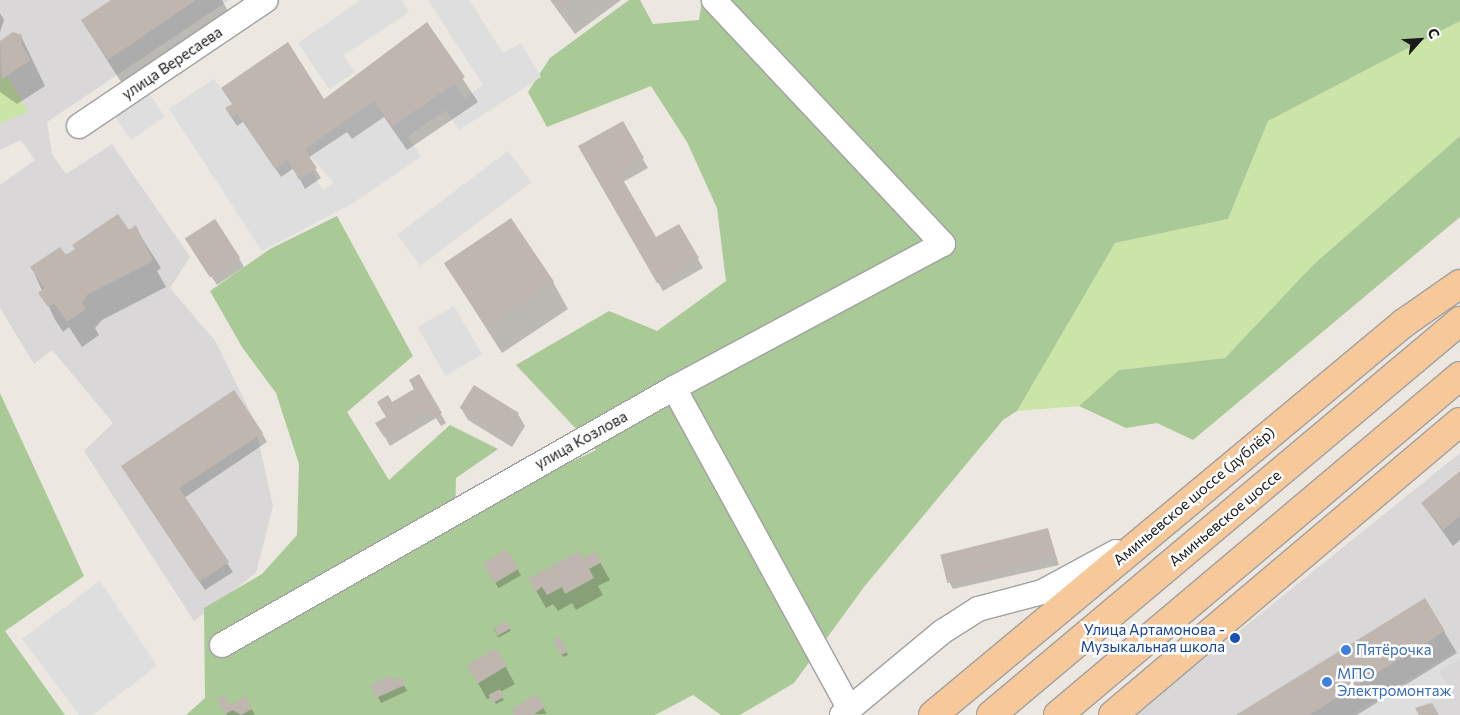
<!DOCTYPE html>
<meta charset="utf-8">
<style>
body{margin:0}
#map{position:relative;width:1460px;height:715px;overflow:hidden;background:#ece7e0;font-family:Commissioner,sans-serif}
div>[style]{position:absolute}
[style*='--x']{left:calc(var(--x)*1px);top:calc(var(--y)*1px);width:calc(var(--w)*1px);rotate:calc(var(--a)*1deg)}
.residential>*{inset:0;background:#d9d7d8}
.grass>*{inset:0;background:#cae5a7}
.forest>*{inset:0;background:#a9c997}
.parking>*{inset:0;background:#dedede;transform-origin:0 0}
.shadow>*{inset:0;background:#0003;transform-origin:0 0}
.building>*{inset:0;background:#c0b6b0;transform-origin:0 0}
.roads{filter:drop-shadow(1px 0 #a1a1a1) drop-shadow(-1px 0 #a1a1a1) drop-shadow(0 1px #a1a1a1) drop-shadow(0 -1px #a1a1a1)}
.minor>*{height:24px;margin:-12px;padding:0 12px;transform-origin:12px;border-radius:12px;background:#fff}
.major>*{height:28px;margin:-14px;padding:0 14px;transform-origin:14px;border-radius:14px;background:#f7c89a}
.dots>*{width:14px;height:14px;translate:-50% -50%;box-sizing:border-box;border:2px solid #fff;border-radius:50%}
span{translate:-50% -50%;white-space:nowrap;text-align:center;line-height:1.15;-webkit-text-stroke:5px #fff;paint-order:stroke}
.street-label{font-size:15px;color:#1a1a1a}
.transit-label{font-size:15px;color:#164399}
.right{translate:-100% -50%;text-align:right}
.shop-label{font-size:15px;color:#366cbe}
.left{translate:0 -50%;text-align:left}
.north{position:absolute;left:1395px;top:15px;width:50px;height:50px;-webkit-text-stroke:4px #fff;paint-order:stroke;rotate:64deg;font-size:14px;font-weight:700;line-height:20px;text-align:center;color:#1a1a1a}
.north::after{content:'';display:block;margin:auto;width:18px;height:22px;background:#1a1a1a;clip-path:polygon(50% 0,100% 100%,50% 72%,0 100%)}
</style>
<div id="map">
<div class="residential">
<i style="clip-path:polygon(0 0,229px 0,47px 122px,52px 154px,66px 174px,112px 144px,190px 257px,170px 288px,216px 342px,254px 420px,273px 506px,256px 573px,194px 621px,84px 451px,113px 423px,52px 350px,34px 364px,0 308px,0 185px,35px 160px,21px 140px,0 150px)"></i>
<i style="clip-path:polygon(1460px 453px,1460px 715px,1124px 715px,1165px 681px,1228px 640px)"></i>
</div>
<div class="grass">
<i style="clip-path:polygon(1460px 21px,1460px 136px,1313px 265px,1225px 358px,1119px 370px,1079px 406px,1017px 411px,1115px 243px,1228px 219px,1268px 121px)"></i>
<i style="clip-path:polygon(0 77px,8px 78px,29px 112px,0 123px)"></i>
</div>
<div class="forest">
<i style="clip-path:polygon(629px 0,640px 0,653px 24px,699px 20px,702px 0,1460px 0,1460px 21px,1268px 121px,1228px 219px,1115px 243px,1017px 411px,1003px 420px,864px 587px,794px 683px,740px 715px,721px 715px,693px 695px,655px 715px,186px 715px,205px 698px,204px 608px,262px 574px,297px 535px,299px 464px,276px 393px,242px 347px,210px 291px,270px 249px,337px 216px,413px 356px,347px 412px,389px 480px,450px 425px,498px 449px,456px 478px,455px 518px,596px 450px,516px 365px,609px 311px,657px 331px,726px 281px,717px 208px,687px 142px,651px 86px,547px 127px,528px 92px,550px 58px)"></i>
<i style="clip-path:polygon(1460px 136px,1460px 217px,1193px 440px,1157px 423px,1126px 428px,1079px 406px,1119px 370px,1225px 358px,1313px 265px)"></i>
<i style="clip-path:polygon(0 393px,84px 576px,5px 631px,65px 715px,0 715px)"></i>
</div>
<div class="parking">
<i style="clip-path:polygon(361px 0,401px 0,409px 12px,344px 55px,355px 72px,329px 89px,298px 43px)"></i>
<i style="clip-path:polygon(428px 0,469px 0,503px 53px,521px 43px,541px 77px,459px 130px,446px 110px,408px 136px,421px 157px,353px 203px,262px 251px,169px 109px,214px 79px,232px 104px,225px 109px,231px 117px,237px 113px,288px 160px,299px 180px,312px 172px,323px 190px,334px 183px,304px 149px,374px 101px,392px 126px,455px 83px,464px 98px,483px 85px)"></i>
<i style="left:142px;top:83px;width:41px;height:41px;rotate:56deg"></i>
<i style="left:508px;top:151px;width:39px;height:139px;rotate:53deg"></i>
<i style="left:454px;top:306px;width:56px;height:42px;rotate:60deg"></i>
<i style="clip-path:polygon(100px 581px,157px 666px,92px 715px,79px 715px,22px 639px)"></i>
<i style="clip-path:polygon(1460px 648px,1460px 659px,1439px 671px,1451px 691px,1415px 708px,1419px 715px,1351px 715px)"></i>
</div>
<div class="shadow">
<i style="clip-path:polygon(113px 0,222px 0,229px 13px,123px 85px,82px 21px)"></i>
<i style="clip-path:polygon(550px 0,621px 0,575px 34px)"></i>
<i style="clip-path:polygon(0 13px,4px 20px,0 32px)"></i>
<i style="clip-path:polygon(427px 24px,478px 102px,407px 150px,384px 117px,352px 139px,347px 132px,308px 158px,321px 178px,305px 189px,294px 168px,281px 177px,244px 121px,237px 126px,226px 109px,324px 100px)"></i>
<i style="clip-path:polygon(13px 34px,21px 36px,45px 86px,17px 104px,0 92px,0 42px)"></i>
<i style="clip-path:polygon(622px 123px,648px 168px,623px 182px,656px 239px,679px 226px,703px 268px,663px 291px,580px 147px)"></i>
<i style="clip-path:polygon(135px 227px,161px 268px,157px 271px,166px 287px,102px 320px,95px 328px,99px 335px,82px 347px,69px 327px,63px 332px,54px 318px,32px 268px)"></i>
<i style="clip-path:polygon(192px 247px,239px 258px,244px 267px,217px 285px)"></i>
<i style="clip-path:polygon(445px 264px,553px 282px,568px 309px,502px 353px)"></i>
<i style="clip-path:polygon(418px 376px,446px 423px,441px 426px,436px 418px,390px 446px,377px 423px,388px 417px,392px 404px,416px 390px)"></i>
<i style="clip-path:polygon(461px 408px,518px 414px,525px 426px,512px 447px,468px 420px)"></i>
<i style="clip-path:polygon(262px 433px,267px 442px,184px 498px,233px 572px,205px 590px,128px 475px)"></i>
<i style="clip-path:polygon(1460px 472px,1460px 540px,1453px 546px,1422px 503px)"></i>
<i style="clip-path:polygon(1048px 529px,1059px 565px,953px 589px,948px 580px)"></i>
<i style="left:507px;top:551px;width:28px;height:26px;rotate:60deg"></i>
<i style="clip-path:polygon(595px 553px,610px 580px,598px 586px,603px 595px,576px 610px,572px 603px,558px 611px,553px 604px,546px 608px,530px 580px)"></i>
<i style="clip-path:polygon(1425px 600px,1457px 653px,1357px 715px,1239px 715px)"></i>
<i style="left:506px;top:622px;width:10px;height:14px;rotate:61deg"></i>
<i style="clip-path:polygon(559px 638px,568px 655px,563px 657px,555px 640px)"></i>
<i style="clip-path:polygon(496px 650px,515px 684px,500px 692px,504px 700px,496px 704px,492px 697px,487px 699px,468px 665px)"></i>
<i style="clip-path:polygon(400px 678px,407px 691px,381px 703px,372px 686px)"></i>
<i style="clip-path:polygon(535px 696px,547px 714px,516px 715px)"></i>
<i style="clip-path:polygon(219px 699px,229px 706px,249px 704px,255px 715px,227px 715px)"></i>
</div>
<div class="building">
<i style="clip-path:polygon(111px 0,196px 0,108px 60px,81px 20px)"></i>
<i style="clip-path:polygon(553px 0,569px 0,559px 8px)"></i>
<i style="clip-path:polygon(427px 22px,465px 77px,392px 126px,374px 101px,304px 149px,317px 168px,299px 180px,288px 160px,275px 169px,237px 113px,231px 117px,225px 108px,232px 104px,221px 88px,288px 42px,324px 99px)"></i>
<i style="clip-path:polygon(13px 32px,22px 35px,21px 44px,31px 60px,2px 79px,0 41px)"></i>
<i style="clip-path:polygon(623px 121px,644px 158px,619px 173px,656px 237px,679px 224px,699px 258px,657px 283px,578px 146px)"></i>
<i style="clip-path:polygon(118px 214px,129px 230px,136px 225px,153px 261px,87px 295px,82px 303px,86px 309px,67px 322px,54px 303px,48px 307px,38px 293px,45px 288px,30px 267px,60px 247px,66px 255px,75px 249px,72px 245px)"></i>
<i style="left:511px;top:218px;width:77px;height:81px;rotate:56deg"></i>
<i style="left:215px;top:219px;width:46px;height:36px;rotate:57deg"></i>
<i style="clip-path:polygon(419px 374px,442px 413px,434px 417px,430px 410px,384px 437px,375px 423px,386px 417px,377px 402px,388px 395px,392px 402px,414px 389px,409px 380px)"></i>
<i style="left:474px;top:385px;width:53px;height:27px;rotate:32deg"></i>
<i style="clip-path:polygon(234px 390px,263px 433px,179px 488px,229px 562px,199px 582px,121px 466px)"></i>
<i style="clip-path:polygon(1460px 471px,1460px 516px,1443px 530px,1421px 503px)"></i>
<i style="left:1048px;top:528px;width:29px;height:111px;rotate:76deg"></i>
<i style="left:507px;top:549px;width:23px;height:28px;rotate:59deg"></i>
<i style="clip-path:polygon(579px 551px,583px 558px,596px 551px,602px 562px,589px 569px,594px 578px,565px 594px,562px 587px,547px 595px,542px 587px,535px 592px,528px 579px)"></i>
<i style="clip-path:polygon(1425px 598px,1445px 631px,1309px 715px,1236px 715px)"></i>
<i style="left:507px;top:621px;width:8px;height:15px;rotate:60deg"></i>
<i style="clip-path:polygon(560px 636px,567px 652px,561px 655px,553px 640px)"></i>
<i style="left:496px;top:648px;width:21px;height:34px;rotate:59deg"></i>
<i style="clip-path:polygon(391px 675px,394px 680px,401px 677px,405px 685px,376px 698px,370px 685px)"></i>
<i style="left:500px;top:689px;width:9px;height:13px;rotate:63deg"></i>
<i style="clip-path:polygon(536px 694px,545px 707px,533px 715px,515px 715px,511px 710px)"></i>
<i style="clip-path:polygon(225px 695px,229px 705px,246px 696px,252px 709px,241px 715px,233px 710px,225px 714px,217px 699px)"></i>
<i style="clip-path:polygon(1432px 703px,1439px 715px,1419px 715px,1415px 708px)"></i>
</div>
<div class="roads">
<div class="minor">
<i style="--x:79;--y:126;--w:225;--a:-34"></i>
<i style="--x:674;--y:388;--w:365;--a:61.3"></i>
<i style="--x:222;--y:645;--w:520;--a:-29.62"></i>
<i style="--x:674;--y:388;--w:305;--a:-28.2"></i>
<i style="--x:943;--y:244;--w:335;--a:-133.2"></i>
<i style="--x:842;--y:715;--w:130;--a:-39.7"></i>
<i style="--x:942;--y:632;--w:43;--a:-32.6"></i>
<i style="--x:978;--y:609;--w:66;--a:-14.9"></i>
<i style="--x:1042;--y:592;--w:84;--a:-28.4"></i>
</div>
<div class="major">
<i style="--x:933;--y:715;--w:613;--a:-39.77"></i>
<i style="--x:1404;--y:323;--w:68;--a:-34.9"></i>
<i style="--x:991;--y:715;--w:613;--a:-40.03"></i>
<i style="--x:1058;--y:715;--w:526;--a:-40.14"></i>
<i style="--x:1113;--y:715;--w:454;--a:-40.2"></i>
</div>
</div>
<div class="dots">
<i style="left:1235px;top:638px;background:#1a4fb4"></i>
<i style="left:1346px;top:650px;background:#3f7fe0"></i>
<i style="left:1327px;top:682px;background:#3f7fe0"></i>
</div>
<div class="street-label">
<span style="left:172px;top:63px;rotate:-34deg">улица Вересаева</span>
<span style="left:581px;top:440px;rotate:-29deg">улица Козлова</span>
<span style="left:1194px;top:496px;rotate:-40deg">Аминьевское шоссе (дублёр)</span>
<span style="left:1225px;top:518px;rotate:-40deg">Аминьевское шоссе</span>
</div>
<div class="transit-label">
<span class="right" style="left:1225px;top:638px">Улица Артамонова -<br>Музыкальная школа</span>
</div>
<div class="shop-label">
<span class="left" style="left:1356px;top:650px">Пятёрочка</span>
<span class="left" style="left:1337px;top:682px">МПО<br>Электромонтаж</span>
</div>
<div class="north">С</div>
</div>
